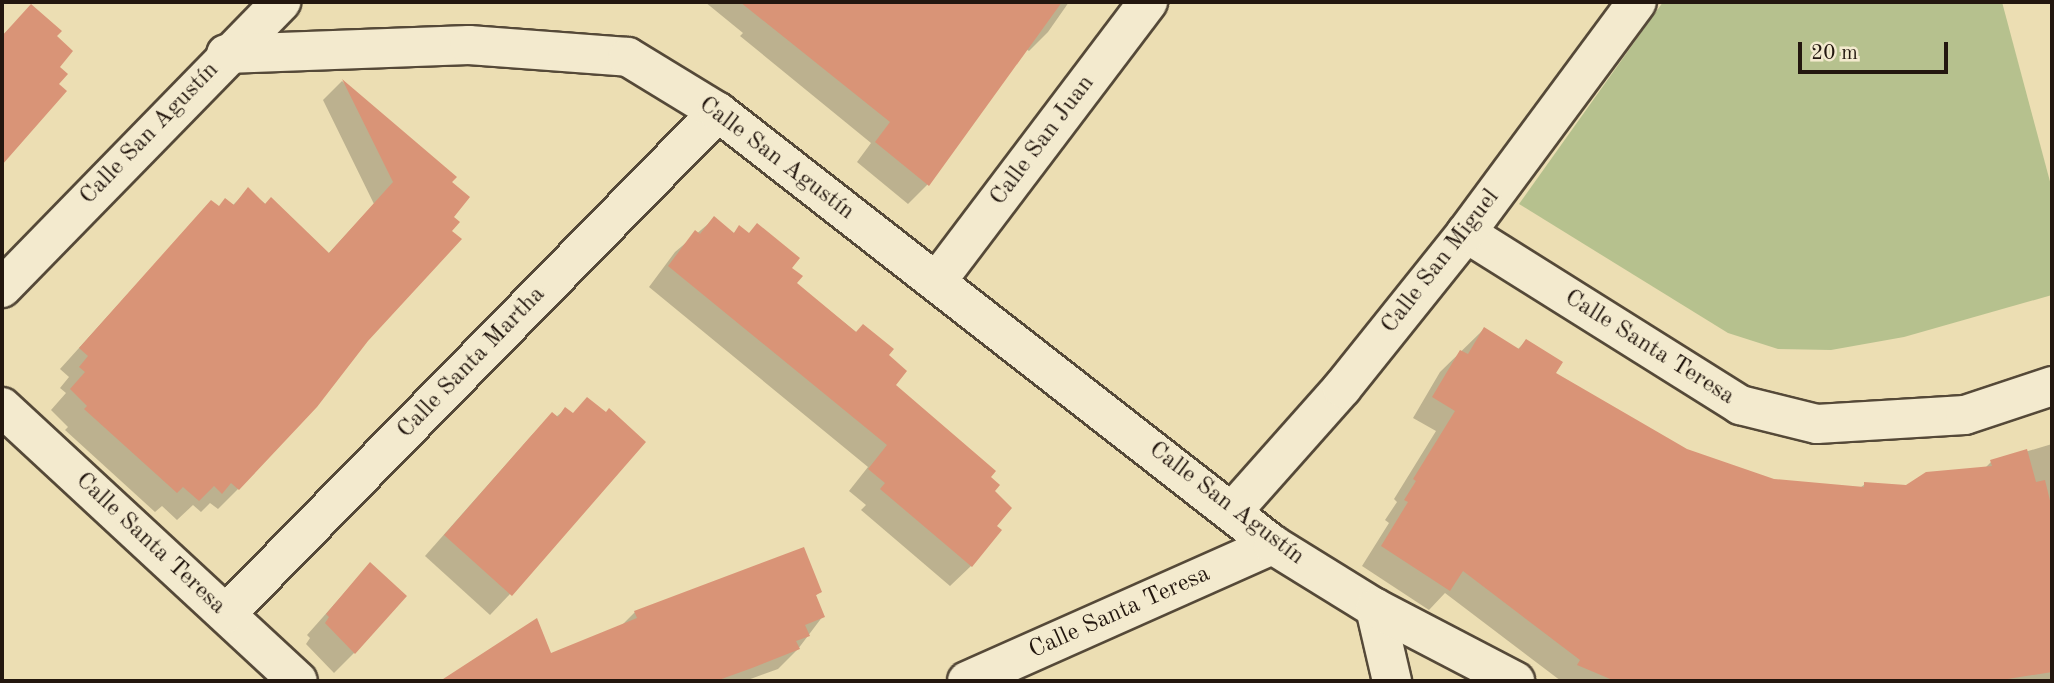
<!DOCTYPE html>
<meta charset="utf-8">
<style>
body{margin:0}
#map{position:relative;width:2054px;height:683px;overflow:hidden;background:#ecdeb3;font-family:"Old Standard TT",serif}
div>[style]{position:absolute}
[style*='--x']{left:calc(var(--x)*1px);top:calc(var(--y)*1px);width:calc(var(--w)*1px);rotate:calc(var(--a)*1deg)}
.green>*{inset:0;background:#b6c18e}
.shadow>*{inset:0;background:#0003}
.building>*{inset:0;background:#d99477}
.roads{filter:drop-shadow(2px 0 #554938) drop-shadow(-2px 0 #554938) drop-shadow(0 2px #554938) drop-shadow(0 -2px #554938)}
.street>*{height:38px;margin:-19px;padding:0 19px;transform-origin:19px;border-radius:19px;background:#f3eace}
.secondary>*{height:38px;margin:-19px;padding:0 19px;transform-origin:19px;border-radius:19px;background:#f3eace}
span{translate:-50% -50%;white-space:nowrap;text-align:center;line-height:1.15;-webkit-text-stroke:5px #f3eace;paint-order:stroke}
.street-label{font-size:24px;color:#23170f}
.frame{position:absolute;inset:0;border:4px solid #23170f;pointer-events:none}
.scale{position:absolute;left:1798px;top:42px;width:150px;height:32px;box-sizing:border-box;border:4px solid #23170f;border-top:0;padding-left:9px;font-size:21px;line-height:24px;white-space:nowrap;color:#23170f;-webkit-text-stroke:5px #f3eace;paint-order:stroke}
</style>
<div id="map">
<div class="green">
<i style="clip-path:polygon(1663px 2px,2002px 2px,2052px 189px,2052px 295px,1904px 337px,1831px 350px,1778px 349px,1728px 333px,1519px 204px)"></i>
</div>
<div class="shadow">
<i style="clip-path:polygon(705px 2px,882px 2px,908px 23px,924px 2px,1069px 2px,1048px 32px,1029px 51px,1026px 49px,927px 185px,908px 204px,857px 162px,871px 143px,740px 36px,743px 33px)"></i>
<i style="clip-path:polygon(31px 7px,55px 37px,57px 84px,65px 91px,2px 162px,2px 36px)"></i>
<i style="clip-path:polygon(342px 81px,454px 178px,367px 340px,238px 489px,218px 509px,210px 503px,201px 512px,193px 505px,177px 520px,162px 506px,155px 512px,65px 430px,68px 427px,51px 410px,66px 393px,60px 388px,69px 377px,60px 369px,211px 202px,218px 208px,232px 206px,248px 190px,328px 254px,374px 204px,323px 100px)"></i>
<i style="clip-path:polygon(714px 219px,733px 234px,739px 228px,789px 268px,795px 283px,886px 356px,893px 385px,988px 477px,995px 527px,971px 566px,950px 586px,861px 510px,866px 505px,849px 491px,868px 467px,649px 287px,675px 252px)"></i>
<i style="clip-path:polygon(1484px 329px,1517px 350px,1526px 341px,1554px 374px,1686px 451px,1774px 480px,1860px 488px,1865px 484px,1906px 487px,1985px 468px,1991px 462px,2052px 444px,2052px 681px,1561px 681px,1445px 593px,1429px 610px,1362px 566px,1389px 523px,1385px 520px,1397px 502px,1394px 499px,1436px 431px,1413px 418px,1440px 372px)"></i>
<i style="clip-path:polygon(565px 410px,510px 594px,490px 615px,425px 556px,532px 435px)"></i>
<i style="clip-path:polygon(370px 564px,354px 653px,334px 673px,306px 644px,310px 638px,307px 635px)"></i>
<i style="clip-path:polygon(820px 592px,815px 596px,823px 616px,798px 649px,778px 669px,745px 681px,445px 681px,550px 656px,620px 627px,635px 612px)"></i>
</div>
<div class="building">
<i style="clip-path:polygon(740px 2px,1062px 2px,929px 186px,875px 142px,890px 122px)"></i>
<i style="clip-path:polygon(31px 4px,62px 31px,57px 36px,73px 51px,60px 67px,68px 74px,59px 84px,67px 91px,2px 165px,2px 36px)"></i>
<i style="clip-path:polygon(342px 79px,457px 177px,452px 182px,470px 197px,454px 217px,460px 222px,452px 231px,462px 239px,368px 341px,317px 407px,239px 490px,231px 483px,222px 494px,214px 486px,199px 501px,183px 487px,177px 493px,84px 409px,87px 406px,70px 389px,85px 372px,79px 367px,88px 356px,79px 348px,211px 200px,219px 206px,225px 198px,234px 205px,248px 187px,265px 204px,271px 197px,329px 253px,393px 182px)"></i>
<i style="clip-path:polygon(714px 216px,734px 233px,739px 225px,749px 233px,757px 223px,800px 258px,792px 268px,803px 276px,797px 283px,856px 332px,863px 324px,894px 349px,889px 355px,907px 371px,896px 385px,996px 471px,991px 477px,1000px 485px,995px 491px,1012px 508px,997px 526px,1002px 530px,972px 567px,880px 489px,885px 483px,868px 469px,887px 445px,668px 266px,695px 230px,700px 234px)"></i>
<i style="clip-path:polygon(1484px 327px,1519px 349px,1526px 339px,1563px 362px,1556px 373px,1687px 449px,1774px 479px,1864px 487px,1864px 482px,1906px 485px,1926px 472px,1992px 466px,1990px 460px,2027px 449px,2036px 482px,2045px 480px,2052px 509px,2052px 672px,1995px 681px,1615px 681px,1577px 665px,1580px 660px,1463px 571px,1450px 591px,1381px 546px,1408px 502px,1404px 500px,1416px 481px,1413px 479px,1455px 411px,1432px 397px,1460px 350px,1468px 354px)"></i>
<i style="clip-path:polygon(587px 397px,606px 412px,609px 408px,646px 442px,512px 596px,444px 535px,552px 412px,558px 417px,565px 407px,573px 413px)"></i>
<i style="clip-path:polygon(804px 547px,822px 592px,816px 595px,825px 617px,805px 625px,810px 636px,796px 641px,800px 649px,752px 668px,716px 681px,440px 681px,537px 618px,551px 653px,637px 618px,634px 611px)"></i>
<i style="clip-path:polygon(370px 562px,407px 596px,355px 654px,325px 623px,329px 617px,326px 614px)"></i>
</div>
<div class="roads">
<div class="street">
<i style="--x:1466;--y:233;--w:324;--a:32.1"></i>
<i style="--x:1740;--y:405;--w:79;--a:13.9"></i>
<i style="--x:1817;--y:424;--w:148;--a:-3.5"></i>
<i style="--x:1965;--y:415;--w:92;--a:-18.4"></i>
<i style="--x:937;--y:281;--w:350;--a:-52.9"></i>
<i style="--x:2;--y:288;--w:400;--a:-45.7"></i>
<i style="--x:2;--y:407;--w:403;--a:42.8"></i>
<i style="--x:1232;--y:512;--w:166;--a:-48.4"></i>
<i style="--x:1342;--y:388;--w:198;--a:-51.3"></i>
<i style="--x:1466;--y:233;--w:287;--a:-53.5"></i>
<i style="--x:1375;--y:608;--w:75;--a:76.9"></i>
<i style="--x:226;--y:614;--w:703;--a:-45.58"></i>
<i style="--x:967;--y:681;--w:335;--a:-24"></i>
</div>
<div class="secondary">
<i style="--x:226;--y:54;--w:243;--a:-2.1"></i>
<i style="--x:469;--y:45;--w:159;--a:4.3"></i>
<i style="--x:628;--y:57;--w:105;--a:31.4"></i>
<i style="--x:718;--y:112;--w:704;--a:37.96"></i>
<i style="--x:1273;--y:545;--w:120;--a:31.7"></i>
<i style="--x:1375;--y:608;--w:158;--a:27.5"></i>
</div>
</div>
<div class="street-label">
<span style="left:150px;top:134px;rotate:-46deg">Calle San Agustín</span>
<span style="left:1043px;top:141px;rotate:-53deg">Calle San Juan</span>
<span style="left:776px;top:159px;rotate:37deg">Calle San Agustín</span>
<span style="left:1441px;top:262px;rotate:-52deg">Calle San Miguel</span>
<span style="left:1649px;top:348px;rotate:32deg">Calle Santa Teresa</span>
<span style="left:472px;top:363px;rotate:-46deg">Calle Santa Martha</span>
<span style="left:1226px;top:504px;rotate:37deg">Calle San Agustín</span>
<span style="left:150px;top:544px;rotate:43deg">Calle Santa Teresa</span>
<span style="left:1120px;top:613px;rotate:-24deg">Calle Santa Teresa</span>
</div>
<div class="frame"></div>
<div class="scale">20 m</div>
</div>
